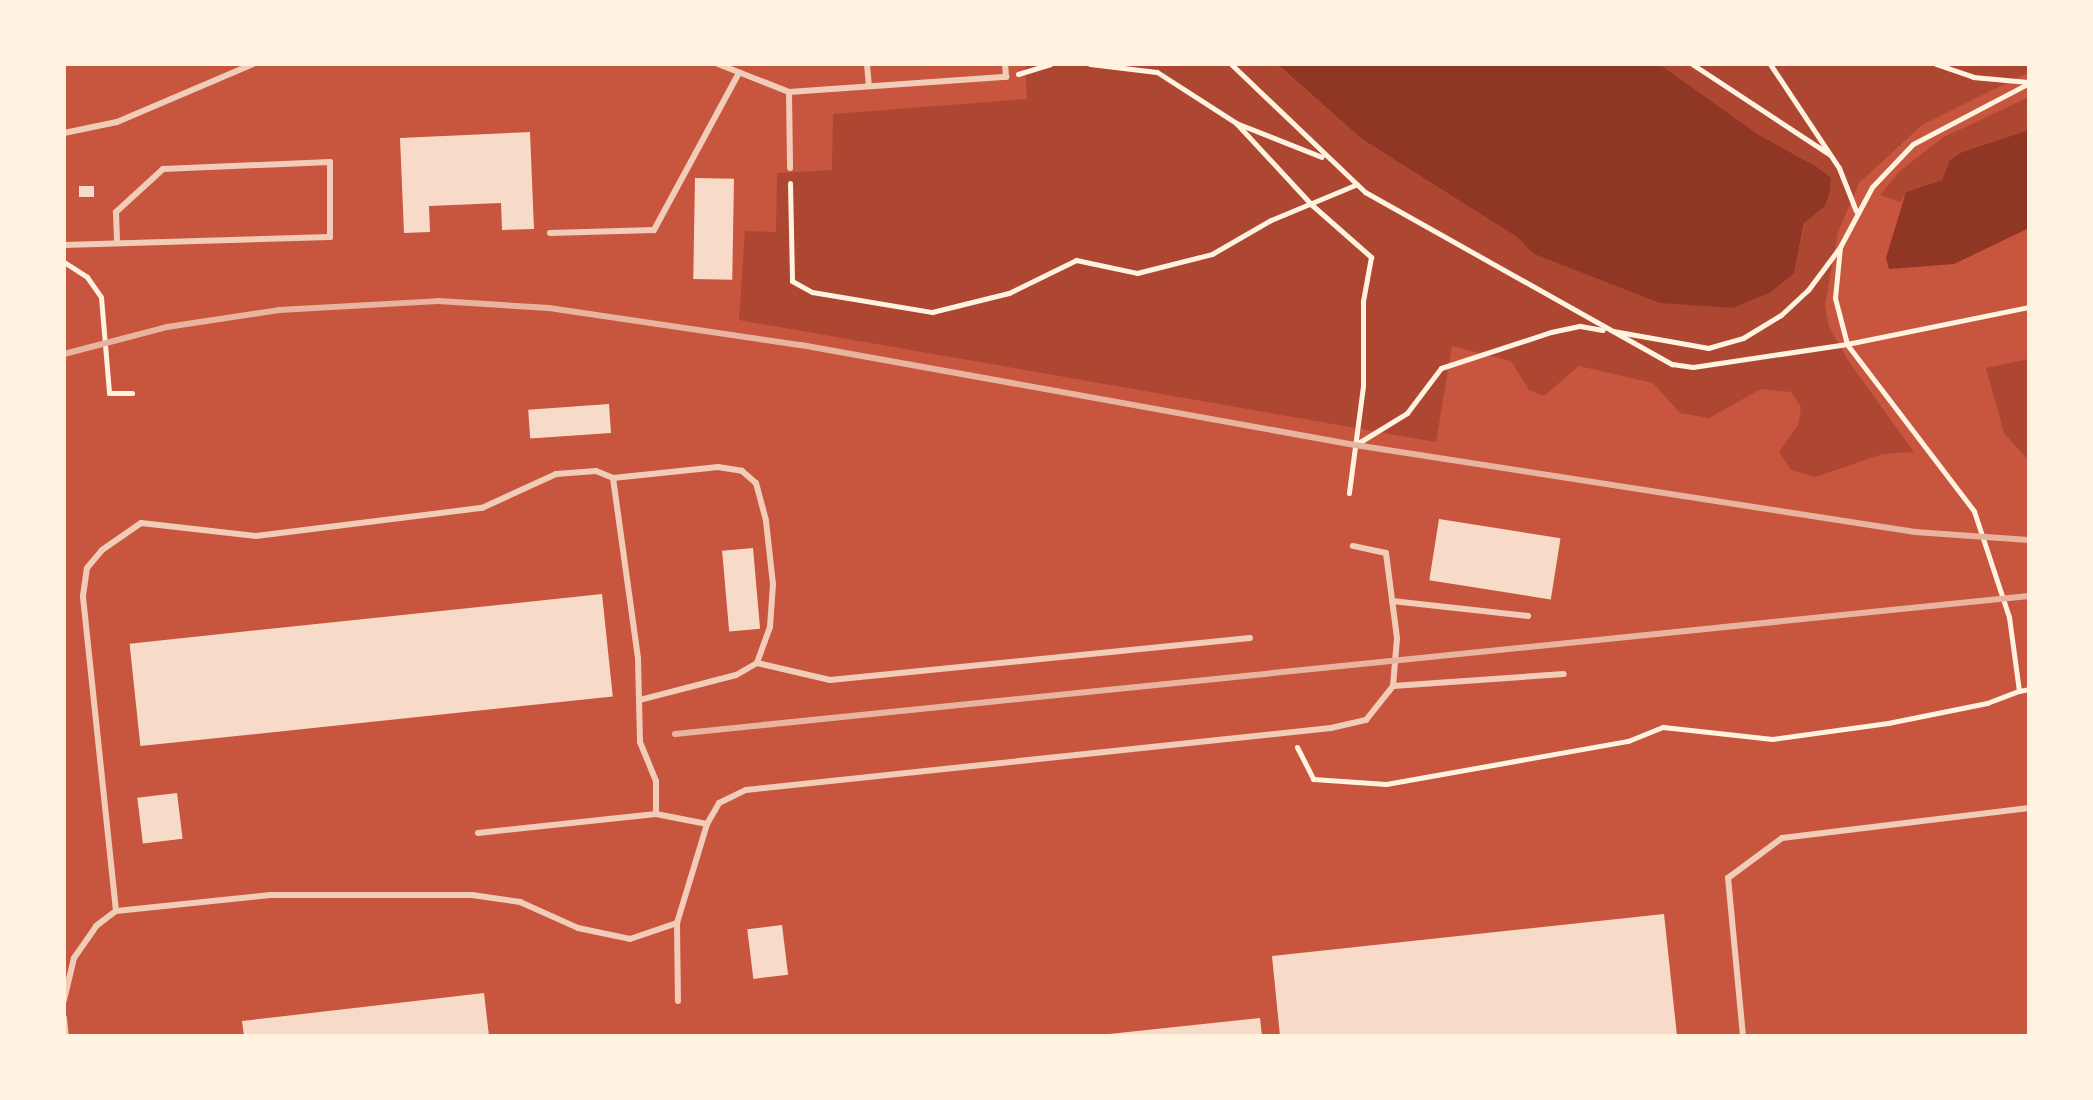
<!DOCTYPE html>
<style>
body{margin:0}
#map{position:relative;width:2093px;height:1100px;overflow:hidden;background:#c8553d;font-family:Ubuntu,sans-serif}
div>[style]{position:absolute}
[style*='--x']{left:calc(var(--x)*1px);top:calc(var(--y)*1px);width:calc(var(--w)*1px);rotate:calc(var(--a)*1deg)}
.green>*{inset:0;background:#ae4732}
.water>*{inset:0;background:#8f3625}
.building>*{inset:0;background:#f7dbc8;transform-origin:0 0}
.path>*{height:5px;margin:-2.5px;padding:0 2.5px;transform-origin:2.5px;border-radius:2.5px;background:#fff3e0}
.service>*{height:6px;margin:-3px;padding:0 3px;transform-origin:3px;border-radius:3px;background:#f1ccb7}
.rail>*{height:6px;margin:-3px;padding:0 3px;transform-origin:3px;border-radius:3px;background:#e9b49f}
span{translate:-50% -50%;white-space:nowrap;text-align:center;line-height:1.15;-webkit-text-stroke:8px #fff3e0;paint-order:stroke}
.frame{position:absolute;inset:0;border:66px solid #fff3e0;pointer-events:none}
</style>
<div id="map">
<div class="green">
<i style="clip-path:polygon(1025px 64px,1276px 64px,1362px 139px,1517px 237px,1535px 254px,1660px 302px,1733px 308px,1794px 273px,1817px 167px,1759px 135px,1659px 64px,2029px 64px,2029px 72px,1922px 125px,1859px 183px,1838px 232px,1825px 306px,1829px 326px,1849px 362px,1914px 452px,1883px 454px,1815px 477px,1791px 470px,1779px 452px,1798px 425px,1801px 407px,1791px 392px,1761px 389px,1709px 418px,1680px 413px,1653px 383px,1579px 366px,1544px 396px,1529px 390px,1511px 361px,1452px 346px,1436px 442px,739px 320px,745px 231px,776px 232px,777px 173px,832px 170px,833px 114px,1027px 99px)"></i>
<i style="clip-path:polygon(2029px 97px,2029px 130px,1962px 152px,1950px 160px,1942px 180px,1906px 192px,1901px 202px,1880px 195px,1900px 171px,1942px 138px)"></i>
<i style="clip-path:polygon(2029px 359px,2029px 461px,2004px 433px,1986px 368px)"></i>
</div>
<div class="water">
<i style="clip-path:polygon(1277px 64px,1659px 64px,1759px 135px,1817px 167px,1831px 178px,1830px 192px,1825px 206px,1804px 223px,1794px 273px,1771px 292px,1733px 308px,1660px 303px,1534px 254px,1517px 237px,1362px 139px)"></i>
<i style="clip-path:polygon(2029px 130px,2029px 228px,1954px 264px,1889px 269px,1886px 258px,1906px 192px,1942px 180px,1950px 160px,1962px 152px)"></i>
</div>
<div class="building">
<i style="clip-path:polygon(530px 132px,534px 229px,502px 230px,501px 203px,429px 206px,430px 232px,404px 233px,400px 138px)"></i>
<i style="left:695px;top:178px;width:39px;height:101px;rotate:1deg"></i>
<i style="left:94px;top:186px;width:11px;height:15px;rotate:90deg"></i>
<i style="left:609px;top:404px;width:29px;height:81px;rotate:86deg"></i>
<i style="left:1439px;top:519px;width:123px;height:62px;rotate:9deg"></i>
<i style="left:753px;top:548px;width:81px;height:31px;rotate:85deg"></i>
<i style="left:602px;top:594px;width:103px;height:475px;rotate:84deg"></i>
<i style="left:177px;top:793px;width:46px;height:40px;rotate:83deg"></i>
<i style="clip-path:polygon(1664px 914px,1677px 1036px,1280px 1036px,1272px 956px)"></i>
<i style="left:782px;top:925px;width:50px;height:35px;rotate:83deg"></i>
<i style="clip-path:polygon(484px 993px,489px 1036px,244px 1036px,242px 1021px)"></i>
<i style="clip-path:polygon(1260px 1018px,1262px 1036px,1109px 1036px,1109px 1034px)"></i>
</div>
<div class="path">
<i style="--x:1090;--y:64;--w:67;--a:6.8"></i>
<i style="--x:1157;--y:72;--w:94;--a:32.8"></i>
<i style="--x:1236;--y:123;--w:92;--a:21.6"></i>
<i style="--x:1231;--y:64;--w:185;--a:43.7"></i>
<i style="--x:1365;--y:192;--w:352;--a:29.3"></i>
<i style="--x:1672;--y:364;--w:21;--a:8"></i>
<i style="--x:1693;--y:367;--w:156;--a:-8.5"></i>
<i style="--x:1847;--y:344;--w:186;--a:-11.5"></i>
<i style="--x:1692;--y:64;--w:164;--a:33.3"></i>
<i style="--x:1770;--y:64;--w:125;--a:56.4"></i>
<i style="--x:1839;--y:168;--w:46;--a:68.4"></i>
<i style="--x:1936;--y:64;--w:39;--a:19"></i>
<i style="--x:1973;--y:77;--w:55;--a:5.2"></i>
<i style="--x:1018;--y:74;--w:34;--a:-17"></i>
<i style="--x:1236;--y:123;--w:112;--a:47.2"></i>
<i style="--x:1312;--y:205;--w:79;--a:41.4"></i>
<i style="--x:1371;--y:257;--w:45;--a:100.3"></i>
<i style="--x:1363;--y:301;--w:85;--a:90"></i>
<i style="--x:1363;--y:386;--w:108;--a:97.5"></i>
<i style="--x:790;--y:183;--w:98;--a:88.8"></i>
<i style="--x:792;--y:281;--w:23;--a:29"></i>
<i style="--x:812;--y:292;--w:122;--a:9.5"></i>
<i style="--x:932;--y:312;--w:79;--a:-13.9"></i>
<i style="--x:1009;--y:293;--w:75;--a:-26.2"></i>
<i style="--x:1076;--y:260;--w:62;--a:12"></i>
<i style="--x:1137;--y:273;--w:77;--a:-14.2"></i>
<i style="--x:1212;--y:254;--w:68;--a:-30"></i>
<i style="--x:1271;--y:220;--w:91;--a:-22.6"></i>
<i style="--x:64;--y:262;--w:27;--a:33"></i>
<i style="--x:87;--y:277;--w:24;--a:55"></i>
<i style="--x:101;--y:297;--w:96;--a:85.2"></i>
<i style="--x:109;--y:393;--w:23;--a:0"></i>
<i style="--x:1613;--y:331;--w:97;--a:10.1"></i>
<i style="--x:1708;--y:348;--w:36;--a:-16"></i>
<i style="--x:1743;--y:338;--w:44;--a:-31.2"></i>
<i style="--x:1781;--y:315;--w:37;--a:-43"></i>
<i style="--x:1808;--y:290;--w:54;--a:-53.3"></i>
<i style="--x:1840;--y:247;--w:68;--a:-61.9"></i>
<i style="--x:1872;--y:187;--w:59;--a:-46.4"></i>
<i style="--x:1913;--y:144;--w:131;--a:-27.7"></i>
<i style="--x:1355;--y:445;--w:61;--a:-31.6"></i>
<i style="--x:1407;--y:413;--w:56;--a:-52.9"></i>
<i style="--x:1441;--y:368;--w:116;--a:-18.1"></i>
<i style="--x:1551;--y:332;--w:30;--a:-12"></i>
<i style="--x:1580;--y:326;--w:23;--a:10"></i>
<i style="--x:2019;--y:691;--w:10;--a:-11"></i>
<i style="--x:1297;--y:747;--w:36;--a:63"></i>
<i style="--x:1313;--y:779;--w:73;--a:3.9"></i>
<i style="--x:1386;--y:784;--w:246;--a:-10.1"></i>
<i style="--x:1628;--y:741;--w:38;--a:-22"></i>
<i style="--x:1663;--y:727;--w:110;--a:6.3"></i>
<i style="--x:1772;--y:739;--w:117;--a:-7.9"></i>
<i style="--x:1888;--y:723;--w:101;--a:-11.4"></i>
<i style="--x:1987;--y:703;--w:34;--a:-21"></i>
<i style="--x:2019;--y:691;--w:75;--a:-97.7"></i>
<i style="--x:2009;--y:617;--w:112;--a:-108.3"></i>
<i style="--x:1974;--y:511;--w:210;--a:-127.3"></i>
<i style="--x:1847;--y:344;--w:48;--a:-104.6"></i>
<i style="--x:1835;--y:298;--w:51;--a:-84.4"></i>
</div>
<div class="service">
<i style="--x:718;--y:64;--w:76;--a:21.5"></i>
<i style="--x:789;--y:92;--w:218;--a:-4"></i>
<i style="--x:1006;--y:77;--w:13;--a:-94"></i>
<i style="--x:867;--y:64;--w:22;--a:85"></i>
<i style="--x:789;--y:92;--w:76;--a:89.2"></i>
<i style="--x:64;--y:133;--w:54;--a:-11.7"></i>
<i style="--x:117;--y:122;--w:148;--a:-23.1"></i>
<i style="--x:550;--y:233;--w:104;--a:-1.7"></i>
<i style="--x:654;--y:230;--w:179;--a:-61.6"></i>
<i style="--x:64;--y:245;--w:266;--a:-1.7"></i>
<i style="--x:330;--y:237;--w:75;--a:-90"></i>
<i style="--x:330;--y:162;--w:167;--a:177.6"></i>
<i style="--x:163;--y:169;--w:64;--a:137.5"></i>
<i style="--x:116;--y:212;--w:29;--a:88"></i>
<i style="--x:613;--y:478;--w:183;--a:82.1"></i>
<i style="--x:638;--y:659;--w:83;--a:88.6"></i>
<i style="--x:640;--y:742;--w:42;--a:67.7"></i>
<i style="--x:656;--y:781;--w:33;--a:90"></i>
<i style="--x:1392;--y:601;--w:137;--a:6.3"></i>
<i style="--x:757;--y:663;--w:75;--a:13.1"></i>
<i style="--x:830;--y:680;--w:422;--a:-5.7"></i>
<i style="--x:1393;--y:686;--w:171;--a:-4"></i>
<i style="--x:478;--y:833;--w:179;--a:-6.1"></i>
<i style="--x:656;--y:814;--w:52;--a:11.1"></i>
<i style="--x:116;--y:911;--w:317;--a:-96"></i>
<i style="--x:83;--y:596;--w:28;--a:-82"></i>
<i style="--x:87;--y:568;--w:23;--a:-50"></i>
<i style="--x:102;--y:550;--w:47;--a:-34.7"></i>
<i style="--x:141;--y:523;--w:116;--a:6.4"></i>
<i style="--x:256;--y:536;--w:228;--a:-7.1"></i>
<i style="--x:482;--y:508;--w:81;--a:-24.7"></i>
<i style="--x:556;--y:474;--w:40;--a:-4.3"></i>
<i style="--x:596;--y:471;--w:18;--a:22"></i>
<i style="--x:613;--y:478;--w:106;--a:-6"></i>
<i style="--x:718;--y:467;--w:24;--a:9"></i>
<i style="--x:742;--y:471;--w:18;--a:41"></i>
<i style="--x:756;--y:483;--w:39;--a:75"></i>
<i style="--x:766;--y:521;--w:63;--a:83.7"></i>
<i style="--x:773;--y:584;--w:43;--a:94"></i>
<i style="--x:770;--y:627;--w:38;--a:110"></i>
<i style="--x:757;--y:663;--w:24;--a:150"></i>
<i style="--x:736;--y:675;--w:100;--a:165.5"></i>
<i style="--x:677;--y:923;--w:78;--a:89.3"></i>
<i style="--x:64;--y:1000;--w:43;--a:-76.6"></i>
<i style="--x:74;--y:958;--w:39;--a:-55"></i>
<i style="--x:96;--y:926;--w:25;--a:-37"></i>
<i style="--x:116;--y:911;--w:155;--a:-5.9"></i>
<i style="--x:270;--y:895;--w:202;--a:0"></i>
<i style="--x:472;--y:895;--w:49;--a:8.3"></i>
<i style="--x:520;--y:902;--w:64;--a:24.1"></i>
<i style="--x:578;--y:928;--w:53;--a:11.9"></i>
<i style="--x:630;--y:939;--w:50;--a:-18.8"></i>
<i style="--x:677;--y:923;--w:103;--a:-73.1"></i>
<i style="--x:707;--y:824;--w:24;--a:-60"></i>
<i style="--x:719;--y:803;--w:30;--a:-26"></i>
<i style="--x:746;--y:790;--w:588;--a:-6.05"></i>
<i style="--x:1331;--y:728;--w:36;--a:-13"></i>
<i style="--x:1366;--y:720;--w:43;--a:-51.5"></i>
<i style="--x:1393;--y:686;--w:48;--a:-85.2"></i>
<i style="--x:1397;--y:638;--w:86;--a:-97.4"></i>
<i style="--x:1386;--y:553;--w:34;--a:-168"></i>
<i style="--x:64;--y:1018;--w:18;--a:84"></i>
<i style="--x:1743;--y:1036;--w:159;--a:-95.4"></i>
<i style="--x:1728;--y:878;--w:67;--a:-36.5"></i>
<i style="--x:1782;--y:838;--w:249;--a:-6.9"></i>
</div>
<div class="rail">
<i style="--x:64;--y:354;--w:106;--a:-14.7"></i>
<i style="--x:167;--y:327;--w:113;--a:-8.6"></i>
<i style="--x:279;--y:310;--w:159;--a:-3.2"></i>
<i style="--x:438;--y:301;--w:111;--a:3.6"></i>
<i style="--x:549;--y:308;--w:255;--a:8.4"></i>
<i style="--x:801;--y:345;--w:563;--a:10.23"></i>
<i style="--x:1355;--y:445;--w:567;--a:8.83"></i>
<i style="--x:1915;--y:532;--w:114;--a:4"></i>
<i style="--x:675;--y:734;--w:1361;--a:-5.82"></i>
</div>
<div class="frame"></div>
</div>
